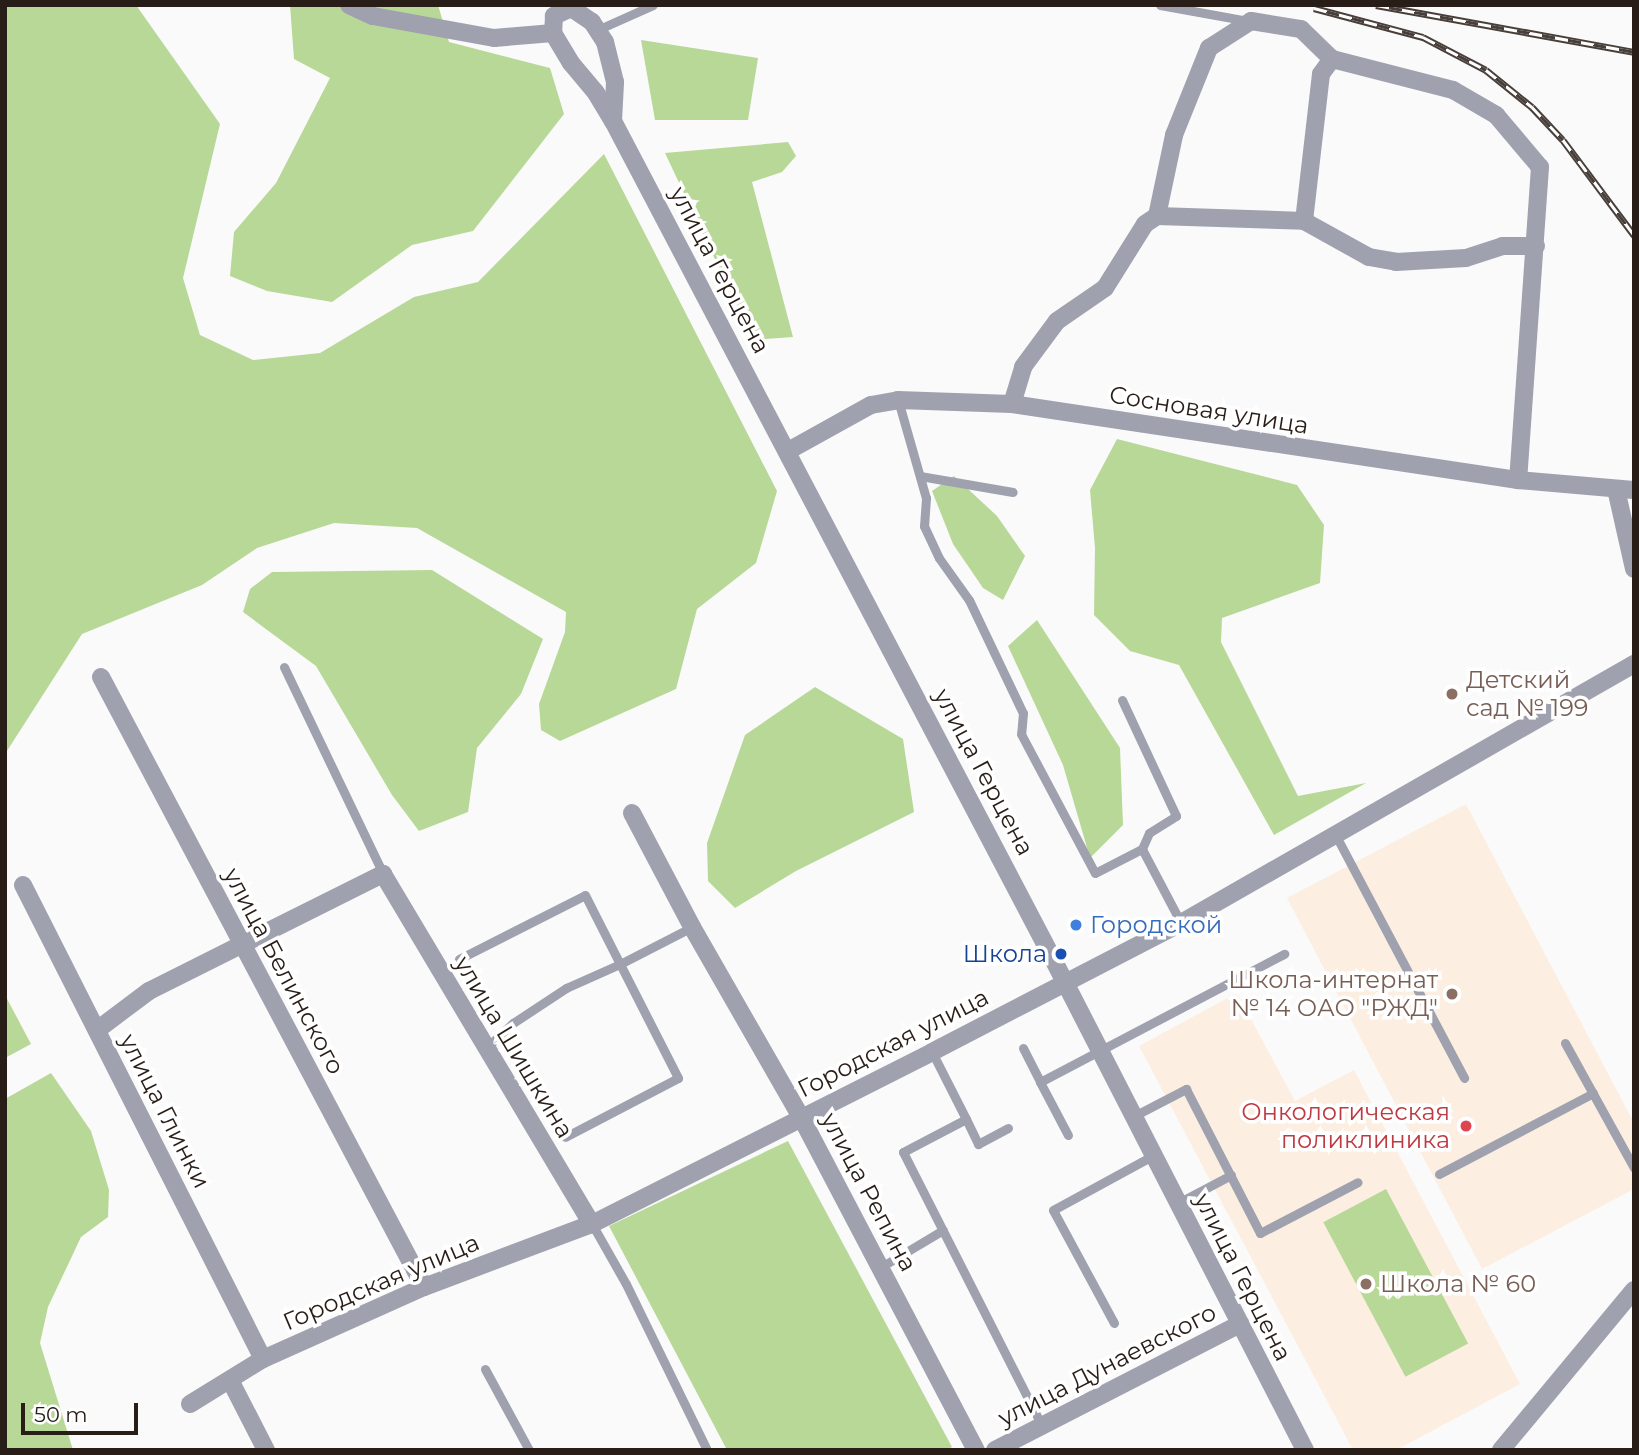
<!DOCTYPE html>
<meta charset="utf-8">
<style>
body{margin:0}
#map{position:relative;width:1639px;height:1455px;overflow:hidden;background:#fafafa;font-family:Montserrat,sans-serif}
div>[style]{position:absolute}
[style*='--x']{left:calc(var(--x)*1px);top:calc(var(--y)*1px);width:calc(var(--w)*1px);rotate:calc(var(--a)*1deg)}
.education>*{inset:0;background:#fceee0}
.green>*{inset:0;background:#b8d897;transform-origin:0 0}
.lane>*{height:9px;margin:-4.5px;padding:0 4.5px;transform-origin:4.5px;border-radius:4.5px;background:#9fa1ae}
.street>*{height:18px;margin:-9px;padding:0 9px;transform-origin:9px;border-radius:9px;background:#9fa1ae}
.rail>*{height:7px;margin-top:-3.5px;transform-origin:0;background:repeating-linear-gradient(90deg,#fff 0 13px,#483f3a 0 26px);box-sizing:border-box;border-block:2px solid #483f3a}
.dots>*{width:19px;height:19px;translate:-50% -50%;box-sizing:border-box;border:4px solid #fff;border-radius:50%}
span{translate:-50% -50%;white-space:nowrap;text-align:center;line-height:1.15;-webkit-text-stroke:7px #fff;paint-order:stroke}
.street-label{font-size:24px;color:#281d17}
.education-label{font-size:24px;color:#785e54}
.left{translate:0 -50%;text-align:left}
.right{translate:-100% -50%;text-align:right}
.shop-label{font-size:24px;color:#366cbe}
.transit-label{font-size:24px;color:#164399}
.health-label{font-size:24px;color:#be3a42}
.frame{position:absolute;inset:0;border:7px solid #281d17;pointer-events:none}
.scale{position:absolute;left:21px;top:1403px;width:117px;height:32px;box-sizing:border-box;border:4px solid #281d17;border-top:0;padding-left:9px;font-size:21px;line-height:24px;white-space:nowrap;color:#281d17;-webkit-text-stroke:5px #fff;paint-order:stroke}
</style>
<div id="map">
<div class="education">
<i style="clip-path:polygon(1466px 804px,1634px 1123px,1634px 1189px,1482px 1269px,1287px 898px)"></i>
<i style="clip-path:polygon(1237px 993px,1295px 1101px,1354px 1070px,1520px 1384px,1396px 1450px,1353px 1450px,1139px 1046px)"></i>
</div>
<div class="green">
<i style="clip-path:polygon(5px 5px,136px 5px,220px 124px,183px 278px,200px 335px,253px 360px,320px 353px,414px 297px,478px 282px,604px 154px,777px 491px,756px 563px,697px 609px,676px 689px,560px 741px,541px 730px,539px 704px,565px 632px,566px 612px,417px 528px,334px 523px,257px 548px,202px 585px,82px 634px,5px 754px)"></i>
<i style="clip-path:polygon(290px 5px,438px 5px,449px 42px,550px 68px,564px 114px,473px 231px,412px 245px,332px 302px,267px 291px,230px 276px,234px 232px,276px 183px,330px 78px,294px 59px)"></i>
<i style="clip-path:polygon(641px 40px,758px 58px,748px 120px,655px 120px)"></i>
<i style="clip-path:polygon(788px 142px,796px 156px,782px 172px,752px 182px,793px 337px,753px 340px,665px 153px)"></i>
<i style="clip-path:polygon(1117px 439px,1297px 485px,1324px 525px,1320px 583px,1222px 618px,1221px 642px,1298px 796px,1366px 783px,1274px 835px,1179px 665px,1130px 651px,1094px 615px,1095px 548px,1090px 490px)"></i>
<i style="clip-path:polygon(954px 476px,997px 516px,1025px 556px,1003px 600px,983px 588px,953px 544px,932px 491px)"></i>
<i style="clip-path:polygon(432px 570px,543px 639px,521px 694px,477px 748px,468px 812px,419px 831px,392px 795px,316px 666px,243px 612px,250px 589px,272px 572px)"></i>
<i style="clip-path:polygon(1037px 620px,1120px 748px,1123px 825px,1090px 858px,1063px 765px,1008px 646px)"></i>
<i style="clip-path:polygon(815px 687px,903px 739px,914px 812px,796px 871px,735px 908px,708px 881px,707px 843px,745px 735px)"></i>
<i style="clip-path:polygon(5px 995px,31px 1044px,5px 1058px)"></i>
<i style="clip-path:polygon(51px 1073px,91px 1131px,109px 1190px,108px 1217px,81px 1237px,48px 1307px,40px 1343px,73px 1450px,5px 1450px,5px 1099px)"></i>
<i style="clip-path:polygon(788px 1141px,952px 1447px,946px 1450px,727px 1450px,609px 1226px)"></i>
<i style="left:1386px;top:1189px;width:175px;height:71px;rotate:62deg"></i>
</div>
<div class="lane">
<i style="--x:1160;--y:5;--w:89;--a:10.3"></i>
<i style="--x:597;--y:30;--w:61;--a:-24.1"></i>
<i style="--x:898;--y:400;--w:102;--a:74.1"></i>
<i style="--x:926;--y:498;--w:28;--a:94"></i>
<i style="--x:924;--y:526;--w:35;--a:65"></i>
<i style="--x:939;--y:558;--w:52;--a:54.5"></i>
<i style="--x:969;--y:600;--w:125;--a:64.5"></i>
<i style="--x:1023;--y:713;--w:21;--a:95"></i>
<i style="--x:1021;--y:734;--w:157;--a:62"></i>
<i style="--x:1095;--y:873;--w:53;--a:-27.1"></i>
<i style="--x:1142;--y:849;--w:84;--a:62.2"></i>
<i style="--x:920;--y:476;--w:94;--a:9.8"></i>
<i style="--x:284;--y:667;--w:229;--a:64.4"></i>
<i style="--x:1122;--y:700;--w:128;--a:65"></i>
<i style="--x:1176;--y:816;--w:32;--a:148"></i>
<i style="--x:1149;--y:833;--w:17;--a:114"></i>
<i style="--x:1335;--y:834;--w:276;--a:62.1"></i>
<i style="--x:459;--y:959;--w:141;--a:-26.9"></i>
<i style="--x:585;--y:895;--w:77;--a:63.1"></i>
<i style="--x:620;--y:964;--w:81;--a:-27.2"></i>
<i style="--x:1565;--y:1043;--w:143;--a:61.1"></i>
<i style="--x:486;--y:1048;--w:37;--a:-43"></i>
<i style="--x:513;--y:1023;--w:64;--a:-33.4"></i>
<i style="--x:566;--y:988;--w:59;--a:-24"></i>
<i style="--x:620;--y:964;--w:128;--a:63"></i>
<i style="--x:678;--y:1078;--w:127;--a:152.4"></i>
<i style="--x:1023;--y:1048;--w:38;--a:63"></i>
<i style="--x:1040;--y:1082;--w:276;--a:-27.7"></i>
<i style="--x:932;--y:1052;--w:75;--a:63.1"></i>
<i style="--x:966;--y:1119;--w:71;--a:152.4"></i>
<i style="--x:903;--y:1152;--w:307;--a:63.1"></i>
<i style="--x:1040;--y:1082;--w:60;--a:62.2"></i>
<i style="--x:1134;--y:1116;--w:59;--a:-27.4"></i>
<i style="--x:1186;--y:1089;--w:162;--a:62.8"></i>
<i style="--x:1260;--y:1233;--w:110;--a:-27.5"></i>
<i style="--x:966;--y:1119;--w:28;--a:64"></i>
<i style="--x:978;--y:1144;--w:34;--a:-28"></i>
<i style="--x:1439;--y:1174;--w:174;--a:-27.7"></i>
<i style="--x:1178;--y:1203;--w:60;--a:-27.8"></i>
<i style="--x:592;--y:1224;--w:69;--a:60.5"></i>
<i style="--x:626;--y:1284;--w:185;--a:64"></i>
<i style="--x:881;--y:1267;--w:72;--a:-30.8"></i>
<i style="--x:1114;--y:1323;--w:128;--a:-118.4"></i>
<i style="--x:1053;--y:1210;--w:115;--a:-28.6"></i>
<i style="--x:485;--y:1369;--w:92;--a:61.5"></i>
</div>
<div class="street">
<i style="--x:349;--y:5;--w:26;--a:25"></i>
<i style="--x:373;--y:16;--w:123;--a:10.3"></i>
<i style="--x:494;--y:38;--w:59;--a:-4.8"></i>
<i style="--x:613;--y:121;--w:39;--a:-87"></i>
<i style="--x:615;--y:82;--w:41;--a:-104"></i>
<i style="--x:605;--y:42;--w:24;--a:-123"></i>
<i style="--x:592;--y:22;--w:25;--a:-146"></i>
<i style="--x:571;--y:8;--w:19;--a:155"></i>
<i style="--x:554;--y:16;--w:17;--a:93"></i>
<i style="--x:553;--y:33;--w:35;--a:59"></i>
<i style="--x:571;--y:63;--w:39;--a:50"></i>
<i style="--x:596;--y:93;--w:33;--a:59"></i>
<i style="--x:613;--y:121;--w:946;--a:62.3"></i>
<i style="--x:1053;--y:959;--w:552;--a:62.83"></i>
<i style="--x:1157;--y:216;--w:83;--a:-78.1"></i>
<i style="--x:1174;--y:135;--w:94;--a:-68.1"></i>
<i style="--x:1209;--y:48;--w:50;--a:-32.7"></i>
<i style="--x:1251;--y:21;--w:51;--a:9.1"></i>
<i style="--x:1301;--y:29;--w:43;--a:44.1"></i>
<i style="--x:1332;--y:59;--w:125;--a:14.4"></i>
<i style="--x:1453;--y:90;--w:50;--a:30.2"></i>
<i style="--x:1496;--y:115;--w:68;--a:49.8"></i>
<i style="--x:1540;--y:167;--w:314;--a:94"></i>
<i style="--x:1304;--y:221;--w:148;--a:-83.4"></i>
<i style="--x:1321;--y:74;--w:19;--a:-54"></i>
<i style="--x:1012;--y:404;--w:39;--a:-73"></i>
<i style="--x:1023;--y:367;--w:57;--a:-53.5"></i>
<i style="--x:1057;--y:321;--w:58;--a:-34.5"></i>
<i style="--x:1105;--y:288;--w:75;--a:-58"></i>
<i style="--x:1145;--y:224;--w:14;--a:-34"></i>
<i style="--x:1157;--y:216;--w:147;--a:1.9"></i>
<i style="--x:1304;--y:221;--w:74;--a:29"></i>
<i style="--x:1369;--y:257;--w:27;--a:10"></i>
<i style="--x:1396;--y:262;--w:70;--a:-3.3"></i>
<i style="--x:1466;--y:258;--w:38;--a:-18"></i>
<i style="--x:1502;--y:246;--w:34;--a:0"></i>
<i style="--x:788;--y:451;--w:95;--a:-29"></i>
<i style="--x:871;--y:405;--w:27;--a:-10"></i>
<i style="--x:898;--y:400;--w:114;--a:2"></i>
<i style="--x:1012;--y:404;--w:512;--a:8.54"></i>
<i style="--x:1518;--y:480;--w:116;--a:4.9"></i>
<i style="--x:1616;--y:489;--w:82;--a:77.3"></i>
<i style="--x:101;--y:677;--w:690;--a:62.1"></i>
<i style="--x:632;--y:813;--w:129;--a:62.2"></i>
<i style="--x:692;--y:927;--w:219;--a:60.2"></i>
<i style="--x:801;--y:1117;--w:376;--a:62.3"></i>
<i style="--x:23;--y:885;--w:531;--a:63.15"></i>
<i style="--x:97;--y:1030;--w:65;--a:-36.9"></i>
<i style="--x:149;--y:991;--w:262;--a:-26.6"></i>
<i style="--x:383;--y:874;--w:408;--a:59.2"></i>
<i style="--x:230;--y:1380;--w:79;--a:62.8"></i>
<i style="--x:190;--y:1404;--w:86;--a:-31.7"></i>
<i style="--x:263;--y:1359;--w:176;--a:-24.1"></i>
<i style="--x:424;--y:1287;--w:179;--a:-20.6"></i>
<i style="--x:592;--y:1224;--w:381;--a:-26.8"></i>
<i style="--x:932;--y:1052;--w:280;--a:-27.4"></i>
<i style="--x:1181;--y:923;--w:522;--a:-29.76"></i>
<i style="--x:995;--y:1450;--w:276;--a:-27.2"></i>
<i style="--x:1501;--y:1450;--w:208;--a:-50.3"></i>
</div>
<div class="rail">
<i style="--x:1376;--y:5;--w:262;--a:10.3"></i>
<i style="--x:1314;--y:8;--w:113;--a:14.9"></i>
<i style="--x:1423;--y:37;--w:71;--a:27.6"></i>
<i style="--x:1486;--y:70;--w:59;--a:38.8"></i>
<i style="--x:1532;--y:107;--w:45;--a:46.8"></i>
<i style="--x:1563;--y:140;--w:119;--a:53.2"></i>
</div>
<div class="dots">
<i style="left:1452px;top:694px;background:#8d6e63"></i>
<i style="left:1076px;top:925px;background:#3f7fe0"></i>
<i style="left:1061px;top:954px;background:#1a4fb4"></i>
<i style="left:1452px;top:994px;background:#8d6e63"></i>
<i style="left:1466px;top:1126px;background:#e0444e"></i>
<i style="left:1366px;top:1284px;background:#8d6e63"></i>
</div>
<div class="street-label">
<span style="left:720px;top:270px;rotate:62deg">улица Герцена</span>
<span style="left:1209px;top:410px;rotate:9deg">Сосновая улица</span>
<span style="left:984px;top:772px;rotate:62deg">улица Герцена</span>
<span style="left:284px;top:971px;rotate:62deg">улица Белинского</span>
<span style="left:893px;top:1043px;rotate:-27deg">Городская улица</span>
<span style="left:514px;top:1047px;rotate:59deg">улица Шишкина</span>
<span style="left:165px;top:1111px;rotate:63deg">улица Глинки</span>
<span style="left:869px;top:1192px;rotate:62deg">улица Репина</span>
<span style="left:1243px;top:1277px;rotate:63deg">улица Герцена</span>
<span style="left:381px;top:1282px;rotate:-23deg">Городская улица</span>
<span style="left:1107px;top:1365px;rotate:-27deg">улица Дунаевского</span>
</div>
<div class="education-label">
<span class="left" style="left:1466px;top:694px">Детский<br>сад № 199</span>
<span class="right" style="left:1438px;top:994px">Школа-интернат<br>№ 14 ОАО "РЖД"</span>
<span class="left" style="left:1380px;top:1284px">Школа № 60</span>
</div>
<div class="shop-label">
<span class="left" style="left:1090px;top:925px">Городской</span>
</div>
<div class="transit-label">
<span class="right" style="left:1047px;top:954px">Школа</span>
</div>
<div class="health-label">
<span class="right" style="left:1450px;top:1126px">Онкологическая<br>поликлиника</span>
</div>
<div class="frame"></div>
<div class="scale">50 m</div>
</div>
